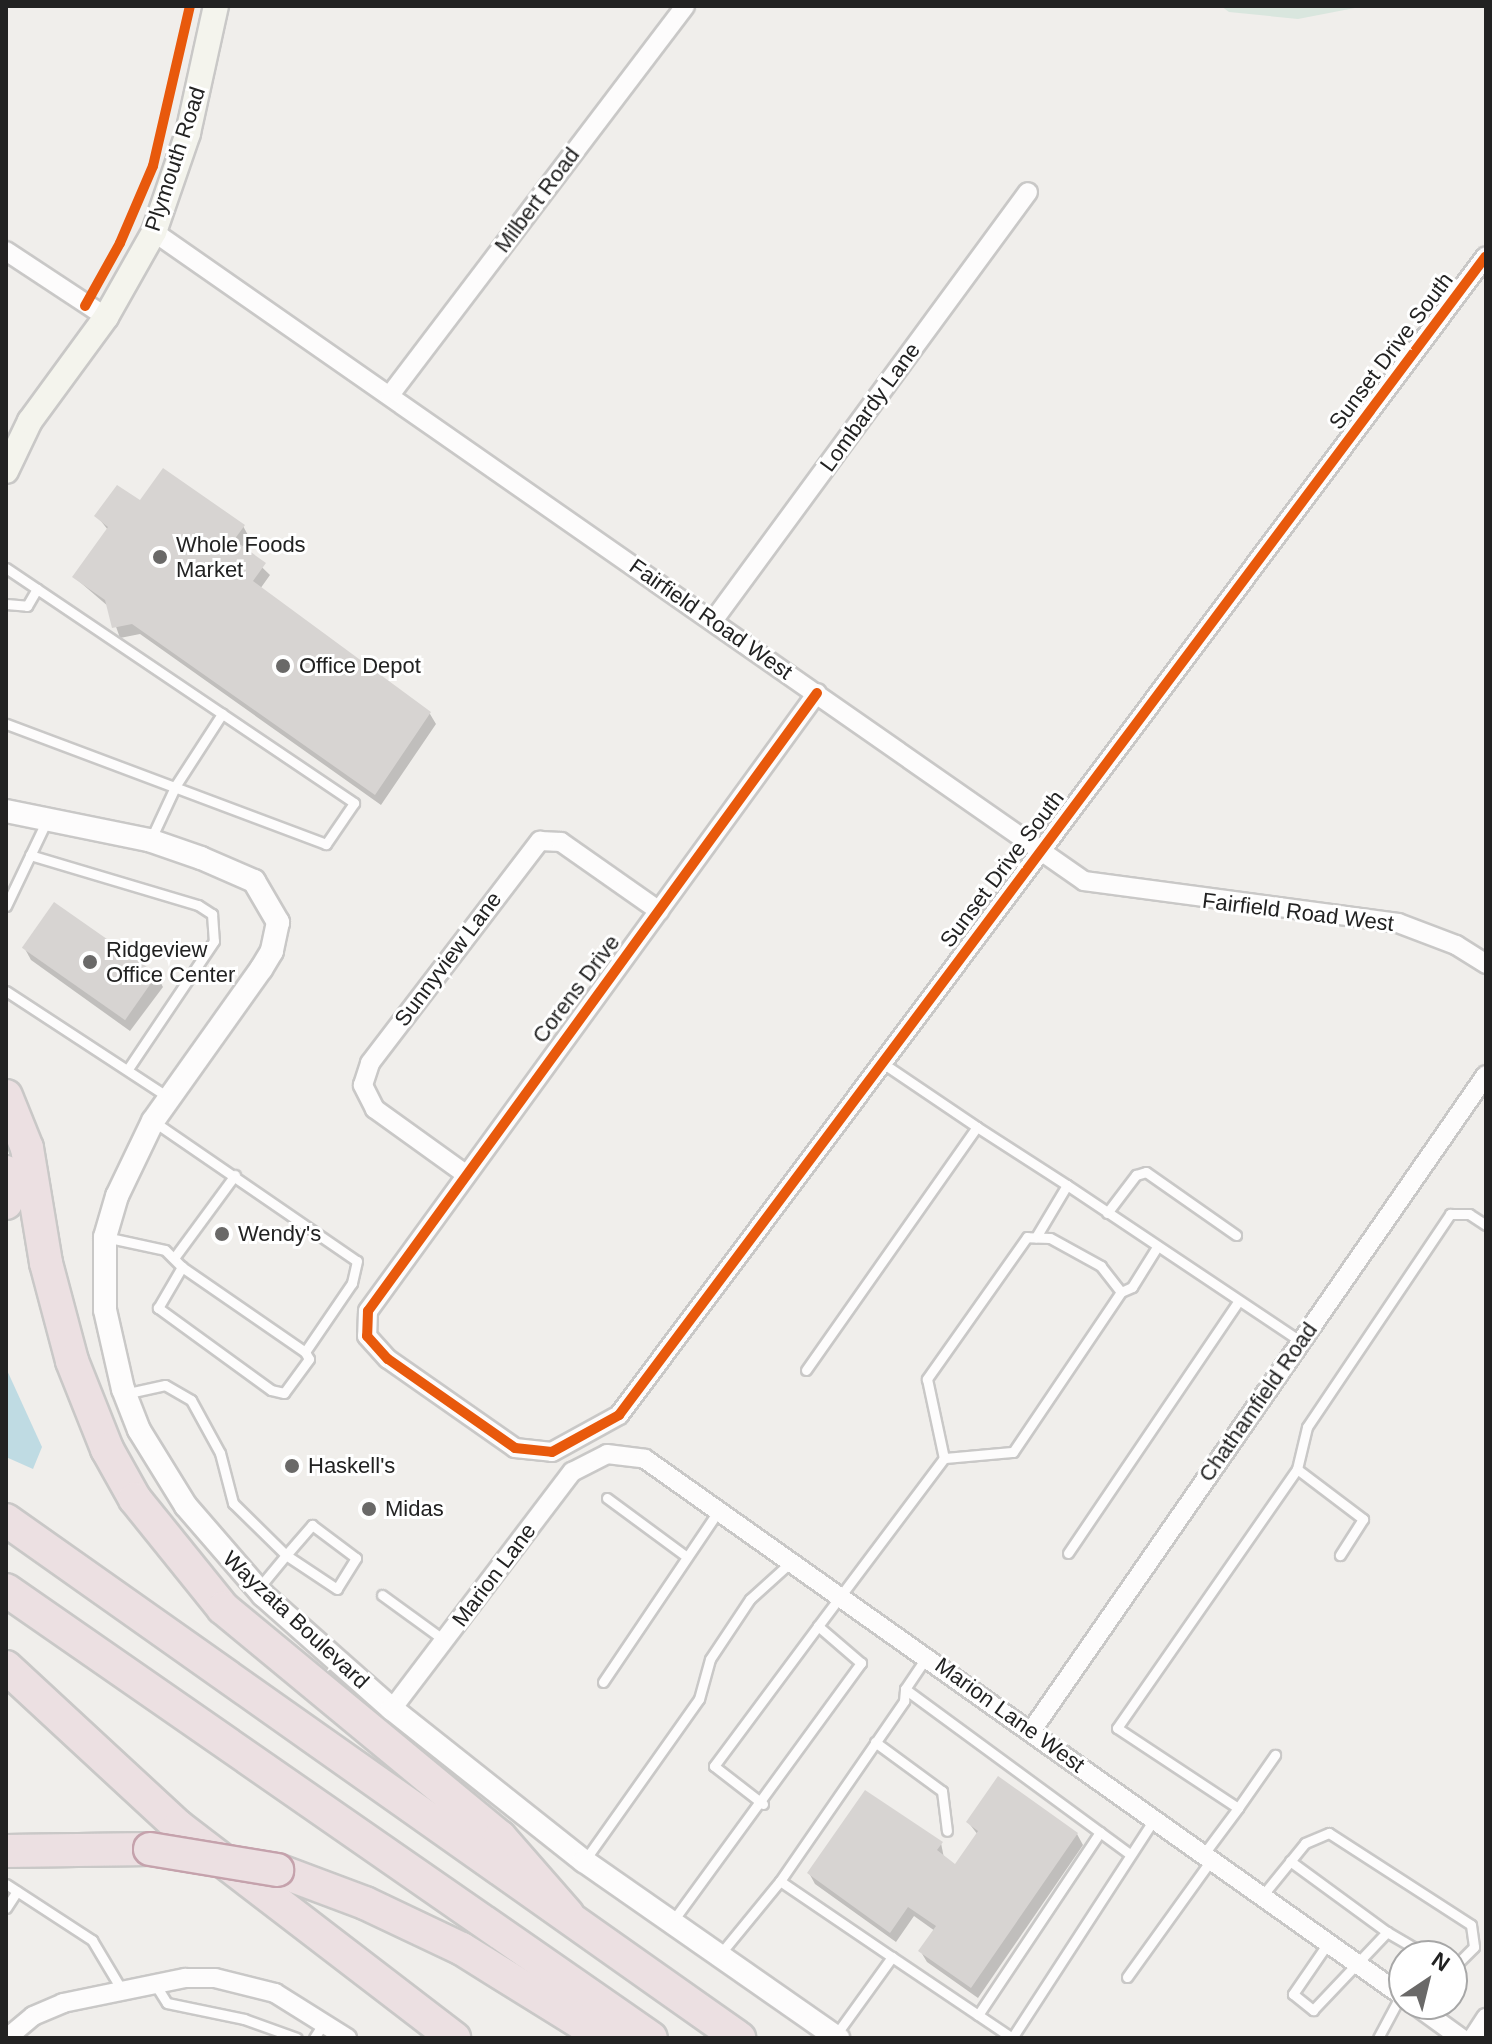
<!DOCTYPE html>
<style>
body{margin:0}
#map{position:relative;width:1492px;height:2044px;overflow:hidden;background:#f0eeeb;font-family:Helvetica,sans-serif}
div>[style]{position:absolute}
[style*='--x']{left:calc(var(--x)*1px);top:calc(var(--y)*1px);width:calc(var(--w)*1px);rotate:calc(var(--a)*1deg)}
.wetland>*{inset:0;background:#d9e6de}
.water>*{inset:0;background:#bfdbe3}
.shadow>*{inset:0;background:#0003}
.building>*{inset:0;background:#d7d4d2;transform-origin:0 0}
.roads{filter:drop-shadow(2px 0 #c9c8c7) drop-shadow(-2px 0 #c9c8c7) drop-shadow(0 2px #c9c8c7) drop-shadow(0 -2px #c9c8c7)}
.service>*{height:9px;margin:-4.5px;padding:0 4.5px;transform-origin:4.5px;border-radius:4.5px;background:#fdfcfc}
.minor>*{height:18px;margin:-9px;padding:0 9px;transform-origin:9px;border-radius:9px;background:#fdfcfc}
.tertiary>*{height:22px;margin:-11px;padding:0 11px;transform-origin:11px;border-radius:11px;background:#fdfcfc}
.secondary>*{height:24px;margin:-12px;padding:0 12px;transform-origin:12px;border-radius:12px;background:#f4f4ed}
.motorway>*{height:32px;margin:-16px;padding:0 16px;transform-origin:16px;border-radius:16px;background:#ece0e2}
.bridges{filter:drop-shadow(2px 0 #c5a2ac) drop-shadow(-2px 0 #c5a2ac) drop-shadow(0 2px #c5a2ac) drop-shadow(0 -2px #c5a2ac)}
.motorway-bridge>*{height:32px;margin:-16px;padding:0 16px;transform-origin:16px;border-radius:16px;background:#ece0e2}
.cycleway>*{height:10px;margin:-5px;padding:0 5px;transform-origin:5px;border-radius:5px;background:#e8590c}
.dots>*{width:22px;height:22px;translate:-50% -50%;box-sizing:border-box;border:4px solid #fff;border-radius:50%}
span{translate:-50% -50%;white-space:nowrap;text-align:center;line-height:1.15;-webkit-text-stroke:6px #fff;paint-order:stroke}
.street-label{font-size:22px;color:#222}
.poi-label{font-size:22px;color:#222}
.left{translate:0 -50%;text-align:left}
.frame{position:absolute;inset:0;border:8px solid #222;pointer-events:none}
.north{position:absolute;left:1388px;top:1940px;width:80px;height:80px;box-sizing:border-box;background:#fff;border:2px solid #a7a7a7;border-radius:50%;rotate:35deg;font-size:22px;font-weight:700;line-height:32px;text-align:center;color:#222}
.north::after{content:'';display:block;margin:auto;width:28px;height:36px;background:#6a6968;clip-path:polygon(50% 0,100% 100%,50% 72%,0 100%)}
</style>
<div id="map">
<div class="wetland">
<i style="clip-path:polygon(1221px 6px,1365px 6px,1298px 19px,1229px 12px)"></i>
</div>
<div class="water">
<i style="clip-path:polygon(6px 1368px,42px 1447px,33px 1469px,6px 1457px)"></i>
</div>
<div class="shadow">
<i style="clip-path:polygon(141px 503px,243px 526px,249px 537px,242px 548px,270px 575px,260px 589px,430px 714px,436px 724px,381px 805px,140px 634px,120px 638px,109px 607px,74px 577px,108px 530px,97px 516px)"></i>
<i style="clip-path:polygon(55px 905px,157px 976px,163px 987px,130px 1031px,31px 960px,25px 949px)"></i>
<i style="clip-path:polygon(968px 1822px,1077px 1834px,1083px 1845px,978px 1998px,927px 1962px,921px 1952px,935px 1931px,914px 1916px,896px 1942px,815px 1884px,809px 1873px,941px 1843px,944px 1858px,956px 1867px,978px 1835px)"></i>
</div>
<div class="building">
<i style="clip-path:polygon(163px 468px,245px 525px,234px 540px,266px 563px,253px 581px,431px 712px,375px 795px,132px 624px,112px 628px,105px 600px,72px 577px,108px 527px,94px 516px,117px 485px,140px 500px)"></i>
<i style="left:54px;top:902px;width:126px;height:56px;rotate:35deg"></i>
<i style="clip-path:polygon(998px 1776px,1078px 1833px,971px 1988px,918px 1951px,936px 1926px,908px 1907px,890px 1933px,807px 1873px,865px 1790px,943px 1842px,937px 1850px,955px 1864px,978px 1831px,966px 1822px)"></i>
</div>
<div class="roads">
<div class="service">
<i style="--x:6;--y:568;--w:420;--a:34"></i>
<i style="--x:354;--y:803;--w:50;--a:124.3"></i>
<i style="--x:326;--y:844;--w:342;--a:-159.4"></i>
<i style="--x:6;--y:604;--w:21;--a:5"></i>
<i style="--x:27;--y:606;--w:20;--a:-60"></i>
<i style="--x:150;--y:841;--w:62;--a:-65.1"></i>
<i style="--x:176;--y:785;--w:85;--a:-57.1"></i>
<i style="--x:30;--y:855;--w:175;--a:16.6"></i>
<i style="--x:198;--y:905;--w:17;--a:33"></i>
<i style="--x:212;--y:914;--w:27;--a:86"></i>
<i style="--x:214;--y:941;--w:154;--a:123.9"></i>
<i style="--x:6;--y:906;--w:93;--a:-64.5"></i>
<i style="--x:6;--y:991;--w:194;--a:33.2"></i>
<i style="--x:881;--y:1062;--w:116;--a:34.1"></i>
<i style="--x:153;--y:1121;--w:247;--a:34.5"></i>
<i style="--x:357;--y:1261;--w:23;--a:103"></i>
<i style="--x:352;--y:1283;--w:83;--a:124.3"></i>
<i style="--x:1067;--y:1185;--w:280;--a:33.8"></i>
<i style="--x:1107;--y:1213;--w:48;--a:-52.7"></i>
<i style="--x:1136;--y:1175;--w:10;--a:-17"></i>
<i style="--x:1146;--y:1172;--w:110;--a:35"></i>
<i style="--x:105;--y:1237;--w:61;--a:12.2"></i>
<i style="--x:165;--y:1250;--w:24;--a:45"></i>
<i style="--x:182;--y:1267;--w:150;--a:34.6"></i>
<i style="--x:305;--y:1352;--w:8;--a:60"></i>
<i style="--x:309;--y:1359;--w:42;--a:126.3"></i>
<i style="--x:284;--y:1393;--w:13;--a:-167"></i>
<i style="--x:271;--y:1390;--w:140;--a:-144"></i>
<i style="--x:158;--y:1308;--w:48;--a:-59.7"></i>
<i style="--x:174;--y:1258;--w:103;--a:-53.7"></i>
<i style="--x:1121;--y:1292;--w:12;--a:-24"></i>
<i style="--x:1132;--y:1287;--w:47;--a:-58"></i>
<i style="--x:806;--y:1370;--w:297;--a:-54.9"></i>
<i style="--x:977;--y:1127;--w:107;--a:32.8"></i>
<i style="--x:1067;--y:1185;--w:61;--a:120.8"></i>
<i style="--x:124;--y:1394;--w:42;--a:-12.4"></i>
<i style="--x:165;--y:1385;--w:30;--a:30"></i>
<i style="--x:191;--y:1400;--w:60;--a:61.3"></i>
<i style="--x:220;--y:1453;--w:52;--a:75.4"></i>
<i style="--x:233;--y:1503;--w:74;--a:44.5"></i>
<i style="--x:286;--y:1555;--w:44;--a:129.5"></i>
<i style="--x:1297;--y:1469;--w:83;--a:37.1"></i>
<i style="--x:1363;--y:1519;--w:43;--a:122.6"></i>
<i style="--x:607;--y:1498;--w:99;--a:36.4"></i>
<i style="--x:312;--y:1525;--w:55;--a:36.9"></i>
<i style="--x:356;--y:1558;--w:36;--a:122"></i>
<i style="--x:337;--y:1589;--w:61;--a:-146.3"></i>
<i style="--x:286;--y:1555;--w:40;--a:-49"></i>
<i style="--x:1068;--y:1553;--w:303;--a:-55.9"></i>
<i style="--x:382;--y:1595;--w:77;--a:36"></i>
<i style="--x:603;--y:1682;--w:207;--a:-56"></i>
<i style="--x:905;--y:1689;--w:279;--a:36.3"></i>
<i style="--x:875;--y:1742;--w:83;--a:36.2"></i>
<i style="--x:942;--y:1791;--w:40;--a:82.9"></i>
<i style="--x:763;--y:1804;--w:62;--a:-142.2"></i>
<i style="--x:714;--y:1766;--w:174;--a:-53.4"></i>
<i style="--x:1238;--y:1808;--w:65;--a:-55.1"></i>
<i style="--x:1203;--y:1855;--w:59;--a:-53.3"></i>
<i style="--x:1238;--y:1808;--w:145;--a:-146.5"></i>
<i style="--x:1117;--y:1728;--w:315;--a:-55.2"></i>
<i style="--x:1297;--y:1469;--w:43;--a:-76.6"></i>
<i style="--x:1307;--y:1427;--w:257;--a:-56.1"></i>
<i style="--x:1450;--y:1214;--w:19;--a:0"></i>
<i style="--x:1469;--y:1214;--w:20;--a:33"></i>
<i style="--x:585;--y:1860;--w:197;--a:-54.7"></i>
<i style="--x:699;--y:1699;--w:41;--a:-74.6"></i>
<i style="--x:710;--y:1659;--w:72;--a:-56.3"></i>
<i style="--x:750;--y:1599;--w:57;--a:-42.1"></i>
<i style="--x:1290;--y:1861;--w:120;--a:36.2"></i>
<i style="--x:780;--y:1881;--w:135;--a:34.2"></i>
<i style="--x:892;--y:1957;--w:97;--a:125.8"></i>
<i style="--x:6;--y:1884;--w:103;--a:33.1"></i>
<i style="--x:92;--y:1940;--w:55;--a:59.2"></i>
<i style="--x:1262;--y:1896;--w:68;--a:-50.9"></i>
<i style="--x:1305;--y:1843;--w:26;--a:-23"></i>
<i style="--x:1329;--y:1833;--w:169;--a:32.9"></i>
<i style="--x:1471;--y:1925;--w:22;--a:82"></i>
<i style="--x:1474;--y:1947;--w:31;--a:135"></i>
<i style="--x:6;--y:1908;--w:20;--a:-57"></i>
<i style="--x:672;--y:1922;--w:321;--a:-53.9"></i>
<i style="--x:861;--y:1663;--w:57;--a:-139.3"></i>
<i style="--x:818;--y:1626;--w:210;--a:-53.1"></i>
<i style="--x:944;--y:1458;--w:69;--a:-5"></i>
<i style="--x:1013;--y:1452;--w:193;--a:-56"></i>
<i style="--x:1121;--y:1292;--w:33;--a:-128"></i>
<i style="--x:1101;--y:1266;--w:58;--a:-151.2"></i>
<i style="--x:1050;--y:1238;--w:23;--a:-178"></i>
<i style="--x:1027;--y:1237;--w:174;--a:125.2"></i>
<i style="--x:927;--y:1379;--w:81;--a:77.9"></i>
<i style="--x:1328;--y:1943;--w:62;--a:124.5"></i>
<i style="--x:1293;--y:1994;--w:26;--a:39"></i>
<i style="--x:1313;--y:2010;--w:108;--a:-46.5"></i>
<i style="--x:1387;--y:1932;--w:48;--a:30.3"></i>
<i style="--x:721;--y:1953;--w:93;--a:-50.7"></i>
<i style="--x:780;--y:1881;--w:219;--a:-55.4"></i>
<i style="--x:904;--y:1701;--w:12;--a:-85"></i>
<i style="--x:905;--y:1689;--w:37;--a:-56"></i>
<i style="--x:892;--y:1957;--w:145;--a:34"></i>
<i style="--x:1012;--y:2038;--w:261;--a:-57"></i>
<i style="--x:1127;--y:1977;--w:144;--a:-54.3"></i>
<i style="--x:155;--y:1984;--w:22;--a:58"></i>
<i style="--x:167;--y:2003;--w:79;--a:11.7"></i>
<i style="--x:244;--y:2019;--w:56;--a:19.7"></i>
<i style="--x:978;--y:2015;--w:220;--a:-56.3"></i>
<i style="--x:314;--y:2038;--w:20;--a:-57"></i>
<i style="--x:1378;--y:2038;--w:49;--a:-61.9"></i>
</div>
<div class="minor">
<i style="--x:154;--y:232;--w:1134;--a:34.91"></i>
<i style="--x:1084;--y:881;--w:317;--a:7.6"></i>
<i style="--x:1398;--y:923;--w:62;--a:20.8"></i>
<i style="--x:1456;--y:945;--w:36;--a:32"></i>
<i style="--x:6;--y:251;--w:120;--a:33.4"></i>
<i style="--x:390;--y:395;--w:488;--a:-52.8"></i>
<i style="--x:713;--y:621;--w:532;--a:-53.71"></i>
<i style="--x:817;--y:693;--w:764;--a:126"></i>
<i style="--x:368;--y:1311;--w:25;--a:92"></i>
<i style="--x:367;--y:1336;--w:31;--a:48"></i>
<i style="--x:388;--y:1359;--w:155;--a:35"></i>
<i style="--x:515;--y:1448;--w:37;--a:6"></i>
<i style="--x:552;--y:1452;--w:77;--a:-28.9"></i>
<i style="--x:619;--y:1415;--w:1447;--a:-53.2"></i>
<i style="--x:464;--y:1173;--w:110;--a:-144.3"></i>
<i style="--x:375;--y:1109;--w:27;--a:-117"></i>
<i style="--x:363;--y:1085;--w:23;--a:-72"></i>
<i style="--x:370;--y:1063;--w:280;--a:-52.6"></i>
<i style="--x:540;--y:841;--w:21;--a:3"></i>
<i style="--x:561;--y:842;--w:120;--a:35.1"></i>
<i style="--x:392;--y:1709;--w:298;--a:-52.8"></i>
<i style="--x:572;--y:1472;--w:39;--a:-27"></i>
<i style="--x:607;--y:1454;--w:38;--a:7"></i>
<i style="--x:645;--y:1459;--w:930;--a:35.33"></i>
<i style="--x:1032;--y:1730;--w:797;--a:-55.27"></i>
<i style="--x:1414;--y:2004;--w:58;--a:35.9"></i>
<i style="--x:7;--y:2038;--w:34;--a:-40"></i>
<i style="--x:33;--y:2016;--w:33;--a:-23"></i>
<i style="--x:63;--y:2003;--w:125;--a:-11.6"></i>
<i style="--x:185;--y:1978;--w:30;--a:0"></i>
<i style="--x:215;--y:1978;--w:62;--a:14"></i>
<i style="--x:275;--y:1993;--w:85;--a:32"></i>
<i style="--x:1473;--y:2038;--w:24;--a:-57"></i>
</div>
<div class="tertiary">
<i style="--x:6;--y:811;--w:146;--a:11.5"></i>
<i style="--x:149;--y:840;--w:55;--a:19.1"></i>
<i style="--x:201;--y:858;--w:58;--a:23.5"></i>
<i style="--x:254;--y:881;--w:48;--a:59.7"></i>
<i style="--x:278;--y:922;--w:30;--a:102"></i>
<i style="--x:272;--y:951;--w:21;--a:121"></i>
<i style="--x:261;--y:969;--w:186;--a:125.4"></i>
<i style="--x:153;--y:1121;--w:83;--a:115.6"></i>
<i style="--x:117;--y:1196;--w:43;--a:106.3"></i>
<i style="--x:105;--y:1237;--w:73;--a:90"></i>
<i style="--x:105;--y:1310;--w:81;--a:77.2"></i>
<i style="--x:123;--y:1389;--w:44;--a:68.7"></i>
<i style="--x:139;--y:1430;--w:89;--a:58.3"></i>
<i style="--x:186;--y:1506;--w:118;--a:49.1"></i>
<i style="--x:263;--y:1595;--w:172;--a:41.5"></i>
<i style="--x:392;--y:1709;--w:245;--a:38.4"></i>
<i style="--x:584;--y:1861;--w:310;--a:34.9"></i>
</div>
<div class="secondary">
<i style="--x:6;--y:471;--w:55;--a:-64.4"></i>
<i style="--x:30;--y:421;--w:129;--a:-53.8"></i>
<i style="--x:106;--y:317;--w:98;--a:-60.5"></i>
<i style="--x:154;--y:232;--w:105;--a:-71"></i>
<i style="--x:188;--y:133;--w:130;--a:-77.6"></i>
</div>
<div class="motorway">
<i style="--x:6;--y:1096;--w:56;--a:68"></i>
<i style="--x:27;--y:1148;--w:117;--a:80.6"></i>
<i style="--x:46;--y:1263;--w:101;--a:75.1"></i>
<i style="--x:72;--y:1361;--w:95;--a:68.3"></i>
<i style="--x:107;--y:1449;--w:57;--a:60.8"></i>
<i style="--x:135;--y:1499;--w:140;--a:51.1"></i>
<i style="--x:223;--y:1608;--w:359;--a:39.6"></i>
<i style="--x:500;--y:1837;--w:103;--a:48.9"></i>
<i style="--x:6;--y:1172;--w:31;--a:90"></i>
<i style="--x:6;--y:1520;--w:898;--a:35.25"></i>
<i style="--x:6;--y:1590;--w:785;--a:34.78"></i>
<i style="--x:6;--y:1667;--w:236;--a:42.8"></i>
<i style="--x:179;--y:1827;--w:347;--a:37.5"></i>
<i style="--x:6;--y:1851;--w:144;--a:-0.8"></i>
<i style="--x:277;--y:1870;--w:94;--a:20.6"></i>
<i style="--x:365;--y:1903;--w:107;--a:25.4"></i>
<i style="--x:462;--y:1949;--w:168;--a:31.9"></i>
</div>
</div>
<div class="bridges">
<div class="motorway-bridge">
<i style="--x:150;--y:1849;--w:129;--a:9.4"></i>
</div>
</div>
<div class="cycleway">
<i style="--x:85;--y:306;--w:72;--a:-60.9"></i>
<i style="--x:120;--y:243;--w:84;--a:-66.8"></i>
<i style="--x:153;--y:166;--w:164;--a:-77"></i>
<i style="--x:817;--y:693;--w:764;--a:126"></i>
<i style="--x:368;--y:1311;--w:25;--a:92"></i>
<i style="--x:367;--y:1336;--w:31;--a:48"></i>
<i style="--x:388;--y:1359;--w:155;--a:35"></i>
<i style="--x:515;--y:1448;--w:37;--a:6"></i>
<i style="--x:552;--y:1452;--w:77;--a:-28.9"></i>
<i style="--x:619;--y:1415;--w:1447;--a:-53.2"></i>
</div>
<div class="dots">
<i style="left:160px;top:557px;background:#6a6968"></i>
<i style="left:283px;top:666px;background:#6a6968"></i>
<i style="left:90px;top:962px;background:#6a6968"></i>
<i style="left:222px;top:1234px;background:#6a6968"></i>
<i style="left:292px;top:1466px;background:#6a6968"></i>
<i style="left:369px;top:1509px;background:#6a6968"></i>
</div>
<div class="street-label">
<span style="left:175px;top:159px;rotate:-72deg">Plymouth Road</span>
<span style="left:537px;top:200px;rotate:-53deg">Milbert Road</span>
<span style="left:1391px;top:351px;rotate:-53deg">Sunset Drive South</span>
<span style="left:870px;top:407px;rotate:-54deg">Lombardy Lane</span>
<span style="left:711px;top:619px;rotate:35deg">Fairfield Road West</span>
<span style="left:1002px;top:869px;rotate:-53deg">Sunset Drive South</span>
<span style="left:1298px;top:912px;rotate:7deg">Fairfield Road West</span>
<span style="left:448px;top:959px;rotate:-53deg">Sunnyview Lane</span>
<span style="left:576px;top:989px;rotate:-53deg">Corens Drive</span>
<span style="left:1258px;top:1402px;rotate:-55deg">Chathamfield Road</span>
<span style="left:494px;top:1575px;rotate:-53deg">Marion Lane</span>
<span style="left:296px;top:1620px;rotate:43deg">Wayzata Boulevard</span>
<span style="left:1010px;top:1715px;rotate:36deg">Marion Lane West</span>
</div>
<div class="poi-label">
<span class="left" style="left:176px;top:557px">Whole Foods<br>Market</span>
<span class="left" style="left:299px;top:666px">Office Depot</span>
<span class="left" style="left:106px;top:962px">Ridgeview<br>Office Center</span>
<span class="left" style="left:238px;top:1234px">Wendy's</span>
<span class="left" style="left:308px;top:1466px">Haskell's</span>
<span class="left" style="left:385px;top:1509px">Midas</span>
</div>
<div class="frame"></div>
<div class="north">N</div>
</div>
